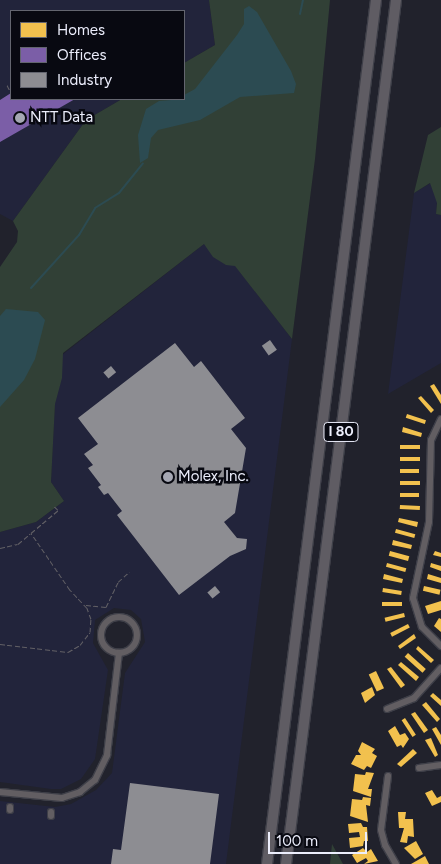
<!DOCTYPE html>
<style>
body{margin:0}
#map{position:relative;width:441px;height:864px;overflow:hidden;background:#21222c;font-family:Figtree,sans-serif}
div>[style]{position:absolute}
[style*='--x']{left:calc(var(--x)*1px);top:calc(var(--y)*1px);width:calc(var(--w)*1px);rotate:calc(var(--a)*1deg)}
.built>*{inset:0;background:#22243b}
.green>*{inset:0;background:#314036}
.water>*{inset:0;background:#2c4b52}
.homes>*{inset:0;background:#f2c14e;transform-origin:0 0}
.offices>*{inset:0;background:#7b5ea7}
.industry>*{inset:0;background:#8d8d92;transform-origin:0 0}
.stream>*{height:2px;margin:-1px;padding:0 1px;transform-origin:1px;border-radius:1px;background:#2c4b52}
.path>*{height:1px;margin-top:-0.5px;transform-origin:0;background:repeating-linear-gradient(90deg,#626065 0 5px,transparent 0 7.5px)}
.roads{filter:drop-shadow(1px 0 #3e3f48) drop-shadow(-1px 0 #3e3f48) drop-shadow(0 1px #3e3f48) drop-shadow(0 -1px #3e3f48)}
.minor>*{height:6px;margin:-3px;padding:0 3px;transform-origin:3px;border-radius:3px;background:#625e62}
.minor>.ring{margin:-3px;padding:0;box-sizing:content-box;background:none;border:6px solid #625e62;border-radius:50%}
.highway>*{height:10px;margin:-5px;padding:0 5px;transform-origin:5px;border-radius:5px;background:#5f5c63}
.dots>*{width:14px;height:14px;translate:-50% -50%;box-sizing:border-box;border:2px solid #080911;border-radius:50%}
span{translate:-50% -50%;white-space:nowrap;text-align:center;line-height:1.15;-webkit-text-stroke:5px #080911;paint-order:stroke}
.shield-label span{padding:1px 4px;background:#080911;border:1px solid;border-radius:4px;-webkit-text-stroke-width:0}
.shield-label{font-size:14px;color:#eceefc;font-weight:700}
.poi-label{font-size:15px;color:#eceefc}
.left{translate:0 -50%;text-align:left}
.legend{position:absolute;left:10px;top:10px;width:175px;height:90px;box-sizing:border-box;background:#080911;border:1px solid #63656f;margin:0;padding:6px 9px;list-style:none;font-size:15px;color:#eceefc}
.legend li{display:flex;align-items:center;gap:10px;height:25px}
.legend b{width:25px;border:1px solid #63656f}
.scale{position:absolute;left:268px;top:832px;width:99px;height:22px;box-sizing:border-box;border:2px solid #eceefc;border-top:0;padding-left:6px;font-size:15px;line-height:18px;white-space:nowrap;color:#eceefc;-webkit-text-stroke:4px #080911;paint-order:stroke}
</style>
<div id="map">
<div class="built">
<i style="clip-path:polygon(0 0,209px 0,215px 45px,184px 63px,184px 11px,11px 11px,11px 99px,122px 99px,86px 120px,13px 221px,0 214px)"></i>
<i style="clip-path:polygon(439px 178px,436px 214px,441px 215px,441px 363px,388px 394px,414px 193px)"></i>
<i style="clip-path:polygon(213px 237px,292px 339px,226px 864px,0 864px,0 801px,55px 807px,71px 804px,96px 790px,112px 773px,125px 673px,145px 642px,141px 619px,131px 610px,114px 608px,95px 620px,93px 643px,108px 670px,95px 759px,81px 779px,61px 789px,51px 789px,0 782px,0 532px,36px 522px,64px 501px,51px 482px,57px 359px)"></i>
</div>
<div class="green">
<i style="clip-path:polygon(209px 0,330px 0,315px 159px,292px 339px,235px 266px,226px 265px,213px 257px,204px 244px,63px 353px,62px 378px,55px 404px,51px 482px,64px 501px,36px 522px,0 532px,0 267px,17px 242px,18px 231px,13px 221px,86px 120px,122px 99px,184px 99px,184px 63px,215px 45px)"></i>
<i style="clip-path:polygon(441px 127px,441px 215px,436px 214px,437px 203px,430px 183px,414px 193px,428px 135px)"></i>
<i style="clip-path:polygon(332px 844px,343px 864px,330px 864px)"></i>
</div>
<div class="water">
<i style="clip-path:polygon(249px 6px,257px 12px,291px 71px,296px 84px,294px 93px,240px 97px,200px 120px,158px 130px,151px 138px,148px 158px,140px 163px,138px 135px,146px 109px,159px 101px,184px 99px,184px 95px,195px 89px,237px 35px,244px 24px,244px 9px)"></i>
<i style="clip-path:polygon(6px 309px,38px 312px,45px 320px,35px 359px,24px 380px,0 407px,0 316px)"></i>
</div>
<div class="homes">
<i style="clip-path:polygon(434px 384px,441px 395px,441px 404px,430px 386px)"></i>
<i style="clip-path:polygon(421px 396px,434px 410px,431px 413px,418px 398px)"></i>
<i style="left:407px;top:414px;width:20px;height:4px;rotate:18deg"></i>
<i style="clip-path:polygon(403px 427px,422px 433px,421px 437px,402px 432px)"></i>
<i style="left:400px;top:445px;width:20px;height:4px"></i>
<i style="left:400px;top:457px;width:20px;height:4px"></i>
<i style="left:400px;top:469px;width:19px;height:4px"></i>
<i style="left:400px;top:481px;width:20px;height:4px"></i>
<i style="left:400px;top:493px;width:19px;height:4px"></i>
<i style="left:400px;top:505px;width:20px;height:4px;rotate:3deg"></i>
<i style="clip-path:polygon(399px 518px,418px 522px,417px 527px,398px 522px)"></i>
<i style="left:396px;top:529px;width:20px;height:4px;rotate:15deg"></i>
<i style="clip-path:polygon(393px 540px,412px 545px,411px 549px,392px 545px)"></i>
<i style="left:390px;top:551px;width:20px;height:5px;rotate:15deg"></i>
<i style="clip-path:polygon(435px 551px,441px 553px,441px 557px,433px 555px)"></i>
<i style="left:387px;top:563px;width:20px;height:4px;rotate:15deg"></i>
<i style="clip-path:polygon(431px 563px,441px 566px,441px 571px,430px 567px)"></i>
<i style="clip-path:polygon(384px 574px,403px 579px,402px 583px,383px 579px)"></i>
<i style="clip-path:polygon(428px 574px,441px 578px,441px 583px,427px 579px)"></i>
<i style="left:424px;top:586px;width:17px;height:5px;rotate:13deg"></i>
<i style="left:383px;top:588px;width:19px;height:4px;rotate:9deg"></i>
<i style="clip-path:polygon(441px 601px,441px 610px,428px 614px,425px 606px)"></i>
<i style="left:402px;top:602px;width:4px;height:20px;rotate:90deg"></i>
<i style="left:404px;top:613px;width:4px;height:20px;rotate:76deg"></i>
<i style="clip-path:polygon(439px 618px,441px 619px,441px 632px,434px 626px)"></i>
<i style="left:408px;top:624px;width:4px;height:20px;rotate:63deg"></i>
<i style="clip-path:polygon(414px 634px,416px 638px,400px 649px,398px 646px)"></i>
<i style="clip-path:polygon(418px 646px,434px 660px,431px 663px,416px 649px)"></i>
<i style="left:408px;top:653px;width:24px;height:5px;rotate:42deg"></i>
<i style="clip-path:polygon(401px 662px,419px 677px,416px 681px,398px 665px)"></i>
<i style="clip-path:polygon(391px 667px,405px 685px,401px 688px,387px 669px)"></i>
<i style="left:376px;top:671px;width:19px;height:8px;rotate:65deg"></i>
<i style="clip-path:polygon(372px 687px,375px 695px,365px 703px,361px 693px)"></i>
<i style="clip-path:polygon(433px 693px,441px 700px,441px 706px,430px 696px)"></i>
<i style="clip-path:polygon(426px 702px,440px 719px,437px 722px,422px 705px)"></i>
<i style="clip-path:polygon(415px 712px,428px 730px,424px 733px,411px 714px)"></i>
<i style="left:405px;top:718px;width:20px;height:4px;rotate:57deg"></i>
<i style="clip-path:polygon(395px 726px,400px 735px,405px 733px,409px 739px,403px 748px,401px 745px,397px 747px,388px 731px)"></i>
<i style="clip-path:polygon(436px 727px,441px 735px,441px 745px,432px 729px)"></i>
<i style="clip-path:polygon(431px 738px,438px 755px,435px 757px,425px 740px)"></i>
<i style="clip-path:polygon(362px 742px,375px 749px,372px 753px,377px 756px,371px 768px,367px 766px,364px 770px,351px 764px,356px 755px,361px 755px,358px 751px)"></i>
<i style="clip-path:polygon(413px 749px,417px 753px,401px 767px,397px 764px)"></i>
<i style="clip-path:polygon(366px 772px,374px 773px,368px 789px,372px 789px,371px 797px,353px 791px,355px 774px,365px 775px)"></i>
<i style="clip-path:polygon(432px 790px,437px 798px,441px 796px,441px 802px,432px 806px,425px 793px)"></i>
<i style="clip-path:polygon(363px 797px,371px 798px,370px 806px,366px 805px,368px 822px,350px 816px,352px 799px,362px 800px)"></i>
<i style="clip-path:polygon(398px 812px,406px 812px,405px 819px,413px 819px,414px 837px,408px 836px,407px 843px,400px 842px,404px 828px,399px 828px)"></i>
<i style="clip-path:polygon(361px 823px,363px 827px,367px 827px,368px 841px,364px 841px,363px 846px,350px 848px,349px 838px,360px 837px,359px 832px,349px 833px,348px 824px)"></i>
<i style="clip-path:polygon(416px 841px,423px 854px,415px 859px,404px 848px)"></i>
<i style="clip-path:polygon(363px 848px,367px 852px,371px 849px,378px 861px,364px 864px,368px 861px,366px 858px,357px 863px,352px 855px)"></i>
<i style="clip-path:polygon(425px 856px,429px 864px,411px 864px)"></i>
</div>
<div class="offices">
<i style="clip-path:polygon(11px 93px,11px 99px,75px 99px,0 142px,0 100px)"></i>
</div>
<div class="industry">
<i style="left:270px;top:340px;width:12px;height:10px;rotate:55deg"></i>
<i style="clip-path:polygon(175px 343px,194px 367px,201px 361px,245px 418px,231px 429px,246px 448px,235px 513px,224px 522px,237px 538px,247px 539px,246px 549px,230px 556px,179px 595px,117px 515px,122px 511px,108px 493px,104px 495px,98px 487px,101px 485px,88px 468px,93px 465px,84px 454px,98px 444px,78px 418px)"></i>
<i style="left:111px;top:366px;width:8px;height:10px;rotate:50deg"></i>
<i style="left:215px;top:586px;width:8px;height:10px;rotate:50deg"></i>
<i style="clip-path:polygon(130px 783px,219px 794px,210px 864px,111px 864px,113px 849px,121px 850px)"></i>
</div>
<div class="stream">
<i style="--x:300;--y:14;--w:14;--a:-78"></i>
<i style="--x:31;--y:288;--w:72;--a:-47.8"></i>
<i style="--x:79;--y:235;--w:31;--a:-59"></i>
<i style="--x:95;--y:208;--w:28;--a:-32"></i>
<i style="--x:119;--y:193;--w:38;--a:-51"></i>
</div>
<div class="path">
<i style="--x:7;--y:85;--w:7;--a:63"></i>
<i style="--x:0;--y:548;--w:18;--a:-13"></i>
<i style="--x:18;--y:544;--w:16;--a:-40"></i>
<i style="--x:86;--y:605;--w:20;--a:6"></i>
<i style="--x:106;--y:607;--w:28;--a:-64"></i>
<i style="--x:118;--y:582;--w:15;--a:-42"></i>
<i style="--x:0;--y:644;--w:68;--a:6.7"></i>
<i style="--x:68;--y:652;--w:14;--a:-30"></i>
<i style="--x:80;--y:645;--w:16;--a:-52"></i>
<i style="--x:90;--y:632;--w:13;--a:-86"></i>
<i style="--x:91;--y:619;--w:12;--a:-110"></i>
<i style="--x:87;--y:608;--w:25;--a:-133"></i>
<i style="--x:70;--y:590;--w:69;--a:-124.4"></i>
<i style="--x:31;--y:533;--w:35;--a:-40"></i>
<i style="--x:58;--y:510;--w:7;--a:-135"></i>
</div>
<div class="roads">
<div class="minor">
<i style="--x:441;--y:419;--w:23;--a:115"></i>
<i style="--x:431;--y:440;--w:82;--a:91.4"></i>
<i style="--x:429;--y:522;--w:78;--a:101.9"></i>
<i style="--x:413;--y:598;--w:30;--a:73"></i>
<i style="--x:422;--y:627;--w:27;--a:45"></i>
<i class="ring" style="left:101px;top:617px;width:30px;height:30px"></i>
<i style="--x:387;--y:709;--w:29;--a:-22"></i>
<i style="--x:414;--y:698;--w:40;--a:-48"></i>
<i style="--x:419;--y:768;--w:22;--a:-8"></i>
<i style="--x:388;--y:776;--w:54;--a:97.4"></i>
<i style="--x:381;--y:830;--w:16;--a:75"></i>
<i style="--x:385;--y:845;--w:22;--a:60"></i>
<i style="--x:0;--y:792;--w:62;--a:5.5"></i>
<i style="--x:62;--y:798;--w:19;--a:-18"></i>
<i style="--x:80;--y:792;--w:19;--a:-39"></i>
<i style="--x:95;--y:780;--w:28;--a:-64"></i>
<i style="--x:107;--y:755;--w:103;--a:-83.3"></i>
<i style="--x:10;--y:810;--w:3;--a:-90"></i>
<i style="--x:51;--y:816;--w:4;--a:-90"></i>
</div>
<div class="highway">
<i style="--x:267;--y:864;--w:871;--a:-82.81"></i>
<i style="--x:286;--y:864;--w:871;--a:-82.74"></i>
</div>
</div>
<div class="dots">
<i style="left:20px;top:118px;background:#a5a7b3"></i>
<i style="left:168px;top:477px;background:#a5a7b3"></i>
</div>
<div class="shield-label">
<span style="left:341px;top:432px">I 80</span>
</div>
<div class="poi-label">
<span class="left" style="left:30px;top:118px">NTT Data</span>
<span class="left" style="left:178px;top:477px">Molex, Inc.</span>
</div>
<ul class="legend">
<li><b style="height:14px;background:#f2c14e"></b>Homes</li>
<li><b style="height:14px;background:#7b5ea7"></b>Offices</li>
<li><b style="height:14px;background:#8d8d92"></b>Industry</li>
</ul>
<div class="scale">100 m</div>
</div>
